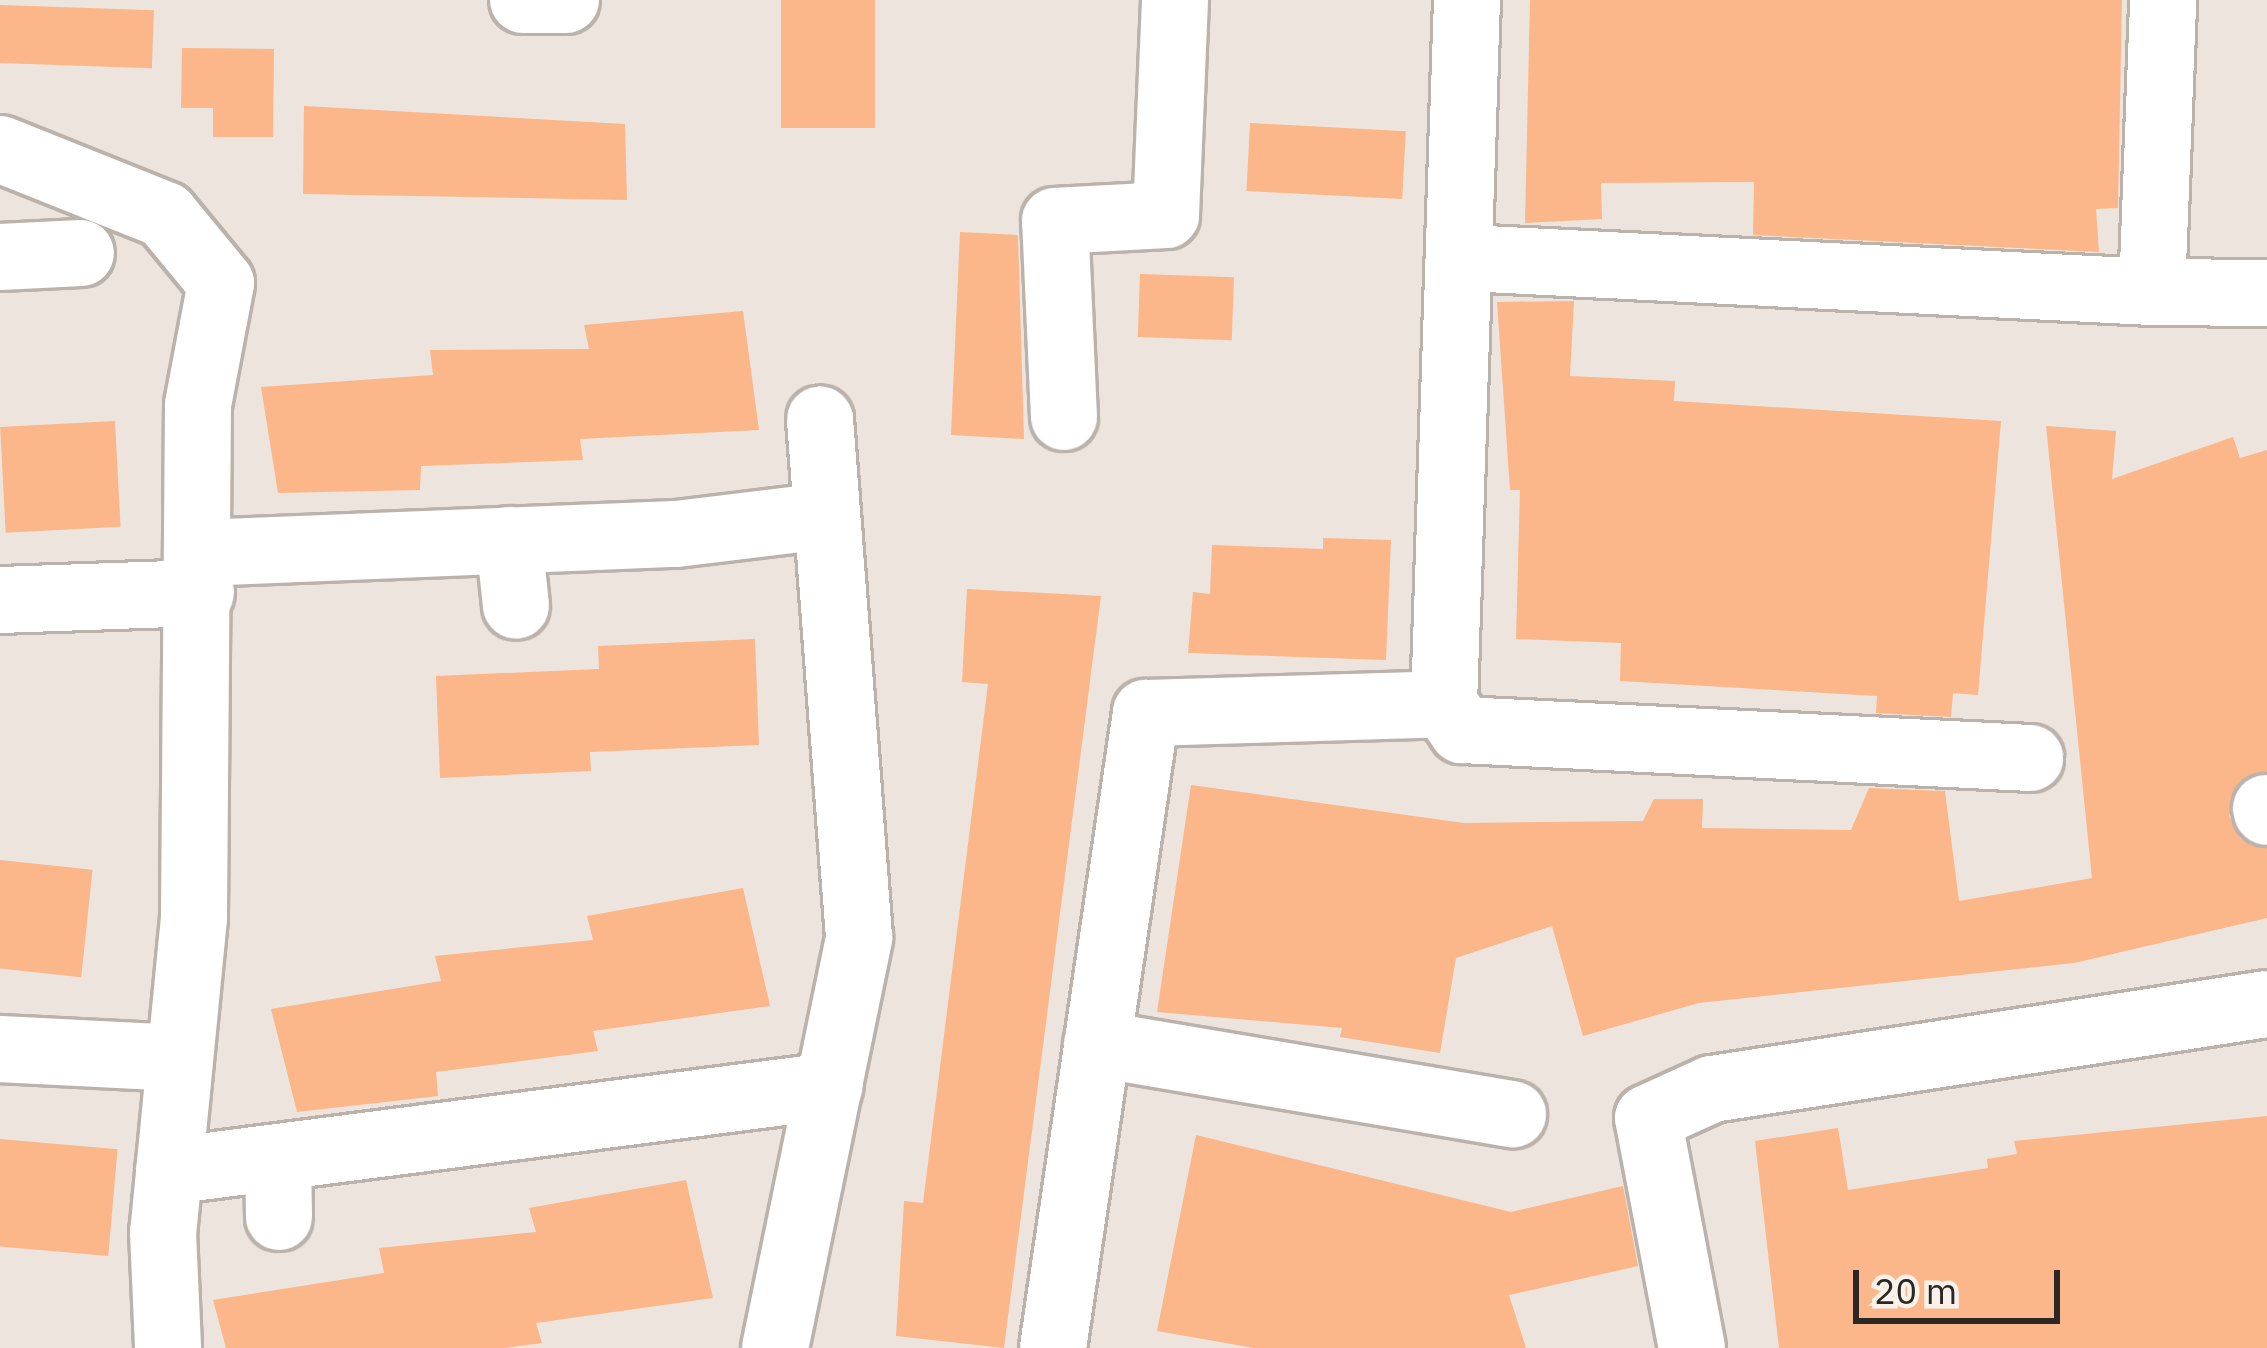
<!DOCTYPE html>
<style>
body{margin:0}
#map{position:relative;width:2267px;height:1348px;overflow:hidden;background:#ede4dd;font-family:"IBM Plex Sans",sans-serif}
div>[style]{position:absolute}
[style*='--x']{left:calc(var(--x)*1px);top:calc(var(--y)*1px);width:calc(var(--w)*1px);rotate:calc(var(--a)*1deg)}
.building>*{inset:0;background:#fbb689;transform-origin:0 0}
.roads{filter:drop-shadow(3px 0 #bab2ab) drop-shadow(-3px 0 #bab2ab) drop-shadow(0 3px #bab2ab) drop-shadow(0 -3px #bab2ab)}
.minor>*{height:66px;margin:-33px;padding:0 33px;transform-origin:33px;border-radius:33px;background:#fff}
span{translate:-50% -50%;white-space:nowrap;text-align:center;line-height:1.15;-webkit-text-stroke:9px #faf2ea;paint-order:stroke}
.scale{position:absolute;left:1853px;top:1270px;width:207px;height:54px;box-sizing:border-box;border:6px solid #2a2724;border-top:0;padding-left:15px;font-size:36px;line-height:42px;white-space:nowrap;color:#2a2724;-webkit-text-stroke:9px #faf2ea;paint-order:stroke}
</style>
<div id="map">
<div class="building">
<i style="left:781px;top:0;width:94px;height:128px"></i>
<i style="clip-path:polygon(1530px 0,2122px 0,2118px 208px,2096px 209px,2099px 252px,1753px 235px,1754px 182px,1601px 183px,1602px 219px,1525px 223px)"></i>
<i style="left:0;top:5px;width:154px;height:58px;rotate:2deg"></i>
<i style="clip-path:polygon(182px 48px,274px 49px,273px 137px,213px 137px,213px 108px,181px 108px)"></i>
<i style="clip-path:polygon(304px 106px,625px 124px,627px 200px,303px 194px)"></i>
<i style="left:1250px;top:123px;width:156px;height:68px;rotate:3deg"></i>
<i style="clip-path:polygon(960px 232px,1018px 235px,1024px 439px,951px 435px)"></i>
<i style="left:1140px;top:274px;width:94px;height:63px;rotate:2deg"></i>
<i style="clip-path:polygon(1574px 301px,1570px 376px,1675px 381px,1674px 401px,2001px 421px,1978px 695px,1953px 693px,1951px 717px,1876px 713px,1877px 696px,1620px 681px,1621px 643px,1516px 639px,1520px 490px,1510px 490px,1497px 302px)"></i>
<i style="clip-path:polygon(743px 311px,759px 430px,580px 439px,583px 460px,421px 466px,420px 490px,278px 493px,261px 387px,433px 375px,430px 350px,589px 349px,584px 325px)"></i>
<i style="left:115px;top:421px;width:106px;height:115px;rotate:87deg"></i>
<i style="clip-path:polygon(2046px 426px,2116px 431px,2112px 479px,2233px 437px,2240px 458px,2267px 450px,2267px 772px,2239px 782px,2229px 816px,2241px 839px,2267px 848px,2267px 918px,2074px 963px,1699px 1003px,1583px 1036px,1552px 926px,1456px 958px,1440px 1053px,1340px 1037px,1342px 1028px,1157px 1012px,1191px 785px,1464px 823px,1643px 821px,1654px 799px,1703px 799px,1702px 828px,1851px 830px,1869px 788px,1945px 791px,1959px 901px,2092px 878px)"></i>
<i style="clip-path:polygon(1323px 538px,1391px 540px,1386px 660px,1188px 653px,1193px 592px,1210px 594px,1212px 545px,1323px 549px)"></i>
<i style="clip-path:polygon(967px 589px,1101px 596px,1004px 1348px,896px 1336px,904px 1201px,923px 1203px,988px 684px,962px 682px)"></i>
<i style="clip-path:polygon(755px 639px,759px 745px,590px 752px,591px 771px,440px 778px,436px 676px,599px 669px,598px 646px)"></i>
<i style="left:0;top:860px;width:93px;height:108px;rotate:6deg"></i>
<i style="clip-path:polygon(743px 888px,770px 1006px,593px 1031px,598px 1051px,436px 1072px,438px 1096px,297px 1112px,271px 1009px,441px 981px,435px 956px,593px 940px,587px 916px)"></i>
<i style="clip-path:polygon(2267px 1116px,2267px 1348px,1779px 1348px,1755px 1141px,1838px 1128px,1848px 1190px,1988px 1168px,1987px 1159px,2017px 1154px,2014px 1141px)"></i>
<i style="clip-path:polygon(1196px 1135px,1511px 1212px,1623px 1186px,1638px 1266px,1509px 1295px,1526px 1348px,1254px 1348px,1157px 1331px)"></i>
<i style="left:0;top:1139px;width:118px;height:107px;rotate:5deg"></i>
<i style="clip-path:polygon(686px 1180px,713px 1298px,536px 1323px,542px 1343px,504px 1348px,226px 1348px,213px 1300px,384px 1273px,379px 1248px,536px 1232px,529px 1208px)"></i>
</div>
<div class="roads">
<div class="minor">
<i style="--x:523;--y:0;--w:43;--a:0"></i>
<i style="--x:0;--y:149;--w:178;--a:21.8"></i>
<i style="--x:165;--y:215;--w:88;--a:50.5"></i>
<i style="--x:221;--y:283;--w:124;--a:100.7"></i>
<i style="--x:198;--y:405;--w:513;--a:90.45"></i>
<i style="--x:194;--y:918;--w:316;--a:95.6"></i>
<i style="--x:163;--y:1232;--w:116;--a:87.5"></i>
<i style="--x:0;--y:257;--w:81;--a:-2.8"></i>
<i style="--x:1466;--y:258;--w:687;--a:2.84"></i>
<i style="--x:2152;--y:292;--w:292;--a:-87.8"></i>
<i style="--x:2152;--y:292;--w:115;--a:0.5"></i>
<i style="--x:1064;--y:417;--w:196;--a:-92.6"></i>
<i style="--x:1055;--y:221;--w:111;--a:-3.1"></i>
<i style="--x:1166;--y:215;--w:215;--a:-87.6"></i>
<i style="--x:509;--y:540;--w:66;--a:83.9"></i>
<i style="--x:200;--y:553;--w:476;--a:-2.3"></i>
<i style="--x:676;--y:534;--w:150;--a:-6.9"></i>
<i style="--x:0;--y:600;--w:201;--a:-2"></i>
<i style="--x:1444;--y:704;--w:32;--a:55"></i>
<i style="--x:1462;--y:730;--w:569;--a:2.82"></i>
<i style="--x:2266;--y:808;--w:4;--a:76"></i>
<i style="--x:1097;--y:1044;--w:422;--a:9.6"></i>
<i style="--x:0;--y:1049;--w:180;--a:2.9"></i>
<i style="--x:278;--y:1159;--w:58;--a:89"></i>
<i style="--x:169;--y:1171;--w:666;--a:-7.33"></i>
<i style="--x:775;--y:1348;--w:419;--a:-78.4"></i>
<i style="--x:859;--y:937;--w:519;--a:-94.31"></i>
<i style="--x:1053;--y:1348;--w:642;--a:-81.67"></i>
<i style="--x:1146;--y:713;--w:298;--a:-1.7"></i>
<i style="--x:1444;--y:704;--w:704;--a:-88.13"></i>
<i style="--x:1692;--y:1348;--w:234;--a:-100.8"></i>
<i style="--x:1648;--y:1118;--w:70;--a:-24.4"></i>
<i style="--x:1712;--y:1089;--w:561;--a:-8.71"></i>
</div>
</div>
<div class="scale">20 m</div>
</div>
